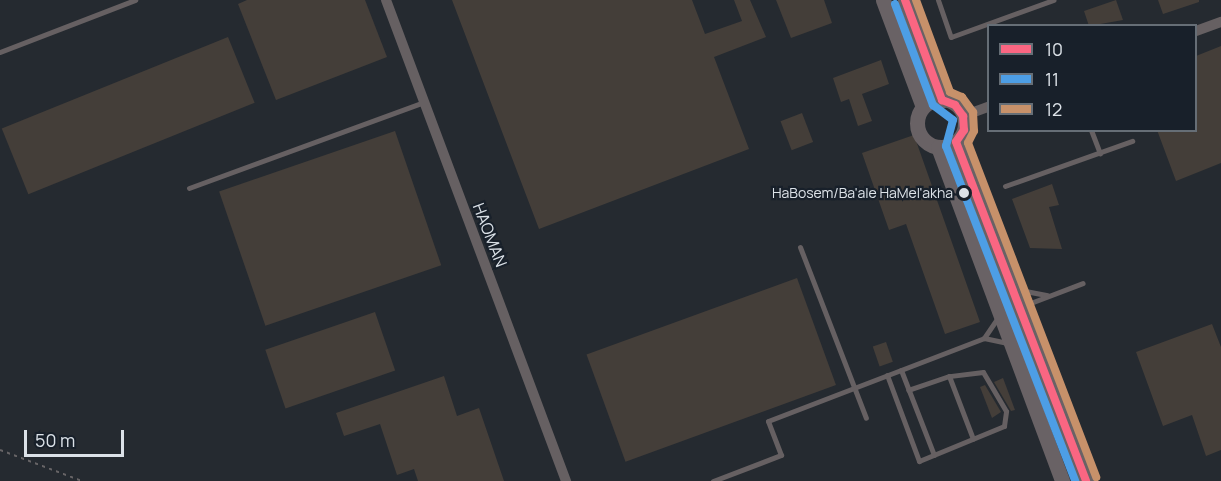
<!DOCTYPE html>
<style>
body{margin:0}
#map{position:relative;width:1221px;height:481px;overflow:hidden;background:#252a30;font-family:Manrope,sans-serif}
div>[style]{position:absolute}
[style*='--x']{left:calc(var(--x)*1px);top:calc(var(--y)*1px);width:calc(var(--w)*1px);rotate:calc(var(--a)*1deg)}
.building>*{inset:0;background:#443e39;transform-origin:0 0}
.path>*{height:2px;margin-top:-1px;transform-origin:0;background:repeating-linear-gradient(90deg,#676466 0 3px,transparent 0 7.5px)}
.lane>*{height:5px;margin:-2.5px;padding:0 2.5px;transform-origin:2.5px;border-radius:2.5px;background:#666062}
.street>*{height:10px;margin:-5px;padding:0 5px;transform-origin:5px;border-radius:5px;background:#666062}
.secondary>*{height:15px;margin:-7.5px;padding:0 7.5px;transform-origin:7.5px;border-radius:7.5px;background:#696265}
.secondary>.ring{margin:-7.5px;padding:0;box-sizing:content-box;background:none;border:15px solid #696265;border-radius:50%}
.bus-1>*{height:8px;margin:-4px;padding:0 4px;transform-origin:4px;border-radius:4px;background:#fa6682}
.bus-2>*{height:8px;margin:-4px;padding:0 4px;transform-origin:4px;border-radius:4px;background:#4d9ee5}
.bus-3>*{height:8px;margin:-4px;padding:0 4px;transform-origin:4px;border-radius:4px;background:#c7916a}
.dots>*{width:16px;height:16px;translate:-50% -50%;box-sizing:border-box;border:3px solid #18202a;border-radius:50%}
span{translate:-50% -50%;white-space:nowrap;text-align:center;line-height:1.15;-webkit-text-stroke:4.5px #18202a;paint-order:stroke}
.bus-label{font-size:14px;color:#dce2e8}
.right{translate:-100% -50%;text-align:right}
.street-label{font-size:16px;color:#dce2e8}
.legend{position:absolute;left:987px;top:24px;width:210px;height:108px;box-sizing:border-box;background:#18202a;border:2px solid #666e76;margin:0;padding:8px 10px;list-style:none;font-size:18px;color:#dce2e8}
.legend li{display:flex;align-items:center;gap:12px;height:30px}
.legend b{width:30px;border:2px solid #666e76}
.scale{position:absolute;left:24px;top:430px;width:100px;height:27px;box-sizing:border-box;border:3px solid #dce2e8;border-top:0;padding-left:8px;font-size:18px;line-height:21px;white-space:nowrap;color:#dce2e8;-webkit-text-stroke:4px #18202a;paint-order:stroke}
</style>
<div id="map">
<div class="building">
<i style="clip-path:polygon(247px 0,365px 0,387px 57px,276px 100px,238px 4px)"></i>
<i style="clip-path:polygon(452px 0,692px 0,705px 34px,742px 21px,734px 0,750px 0,766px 37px,714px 57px,749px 149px,539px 229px)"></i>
<i style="clip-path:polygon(776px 0,824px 0,832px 23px,791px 38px)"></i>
<i style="clip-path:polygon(1116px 0,1123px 20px,1089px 26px,1084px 11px)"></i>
<i style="clip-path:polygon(1158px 0,1199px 0,1199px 2px,1163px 14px)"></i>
<i style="left:228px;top:37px;width:71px;height:244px;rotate:68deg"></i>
<i style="clip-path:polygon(1221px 46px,1221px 163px,1176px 181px,1157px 130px,1196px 130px,1196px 56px)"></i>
<i style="clip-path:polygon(881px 60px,889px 84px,862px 94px,872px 121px,858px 126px,849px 99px,841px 102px,833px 78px)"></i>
<i style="left:802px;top:113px;width:31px;height:23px;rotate:69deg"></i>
<i style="left:395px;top:131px;width:142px;height:186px;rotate:71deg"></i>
<i style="clip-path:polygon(914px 135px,980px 322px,945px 334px,906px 224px,889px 230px,862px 153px)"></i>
<i style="clip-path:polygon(1052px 184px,1059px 205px,1049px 207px,1062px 249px,1030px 248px,1012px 199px)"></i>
<i style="left:797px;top:278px;width:114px;height:224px;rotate:70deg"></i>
<i style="left:375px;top:312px;width:62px;height:116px;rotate:71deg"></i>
<i style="clip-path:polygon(1212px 324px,1221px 347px,1221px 450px,1206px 456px,1192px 415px,1163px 426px,1136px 352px)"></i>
<i style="left:886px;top:342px;width:21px;height:14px;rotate:71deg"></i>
<i style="clip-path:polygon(444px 376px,457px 416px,479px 408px,504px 481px,418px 481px,414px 469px,397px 475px,380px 424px,344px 436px,336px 413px)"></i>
<i style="clip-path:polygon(1003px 378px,1015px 410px,1011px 411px,994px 382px)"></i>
<i style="clip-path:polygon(985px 385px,1001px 412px,992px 418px,980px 387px)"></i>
</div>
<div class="path">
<i style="--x:0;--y:450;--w:88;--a:20.7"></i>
</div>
<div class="lane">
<i style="--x:938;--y:0;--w:39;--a:71"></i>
<i style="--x:951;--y:37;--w:109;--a:-19.9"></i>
<i style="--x:0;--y:52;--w:145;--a:-21.1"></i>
<i style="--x:1091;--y:130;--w:25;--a:69"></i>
<i style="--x:1005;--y:186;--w:135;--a:-19.5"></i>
<i style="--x:189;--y:188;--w:250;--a:-20.1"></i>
<i style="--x:800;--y:247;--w:183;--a:68.9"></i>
<i style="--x:1015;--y:289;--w:33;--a:11"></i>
<i style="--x:997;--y:299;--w:24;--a:19"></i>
<i style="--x:1020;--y:307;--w:67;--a:-20.9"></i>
<i style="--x:984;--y:338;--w:25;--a:-56"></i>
<i style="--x:901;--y:370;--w:91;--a:68.8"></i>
<i style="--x:887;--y:375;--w:92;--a:69.6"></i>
<i style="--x:919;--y:461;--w:92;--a:-22.4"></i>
<i style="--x:1004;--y:426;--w:15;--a:-82"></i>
<i style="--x:1006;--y:411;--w:45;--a:-120.5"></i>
<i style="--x:983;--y:372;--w:34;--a:173"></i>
<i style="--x:949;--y:376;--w:43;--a:161.1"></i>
<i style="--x:949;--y:376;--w:67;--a:69.1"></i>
<i style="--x:713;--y:481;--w:73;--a:-20.9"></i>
<i style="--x:781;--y:455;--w:36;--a:-111"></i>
<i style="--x:768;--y:421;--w:231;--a:-21"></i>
<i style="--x:984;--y:338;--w:24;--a:12"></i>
</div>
<div class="street">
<i style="--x:386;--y:0;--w:514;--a:69.48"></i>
<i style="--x:1196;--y:31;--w:27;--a:-20"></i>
<i style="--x:963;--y:116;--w:27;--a:-20"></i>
</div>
<div class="secondary">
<i style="--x:883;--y:0;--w:114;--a:69.5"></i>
<i style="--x:905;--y:0;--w:107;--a:69.7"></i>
<i class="ring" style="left:917px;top:99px;width:33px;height:33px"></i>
<i style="--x:956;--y:142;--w:363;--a:69"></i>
<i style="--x:938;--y:147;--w:356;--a:69.6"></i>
</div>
<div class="bus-1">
<i style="--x:905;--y:0;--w:107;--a:69.7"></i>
<i style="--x:942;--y:100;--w:14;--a:21"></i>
<i style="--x:955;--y:105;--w:14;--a:54"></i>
<i style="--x:963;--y:116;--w:14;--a:86"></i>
<i style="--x:964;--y:130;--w:14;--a:124"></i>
<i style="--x:956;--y:142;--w:363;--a:69"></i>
</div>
<div class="bus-2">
<i style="--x:895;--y:4;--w:108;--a:69.4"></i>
<i style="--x:933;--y:105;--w:25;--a:37"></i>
<i style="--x:953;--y:120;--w:27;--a:105"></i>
<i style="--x:946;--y:146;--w:359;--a:68.9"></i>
</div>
<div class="bus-3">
<i style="--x:916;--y:0;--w:98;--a:69.7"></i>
<i style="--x:950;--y:92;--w:13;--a:23"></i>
<i style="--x:962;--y:97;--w:19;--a:54"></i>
<i style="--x:973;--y:112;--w:19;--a:87"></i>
<i style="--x:974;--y:131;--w:13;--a:117"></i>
<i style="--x:968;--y:143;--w:358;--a:69"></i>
</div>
<div class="dots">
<i style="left:964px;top:193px;background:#dce2e8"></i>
</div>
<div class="bus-label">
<span class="right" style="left:953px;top:193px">HaBosem/Ba'ale HaMel'akha</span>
</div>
<div class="street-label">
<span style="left:490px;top:235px;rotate:69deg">HAOMAN</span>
</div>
<ul class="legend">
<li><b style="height:8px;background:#fa6682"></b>10</li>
<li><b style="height:8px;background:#4d9ee5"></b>11</li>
<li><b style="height:8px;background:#c7916a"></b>12</li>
</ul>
<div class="scale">50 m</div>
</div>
